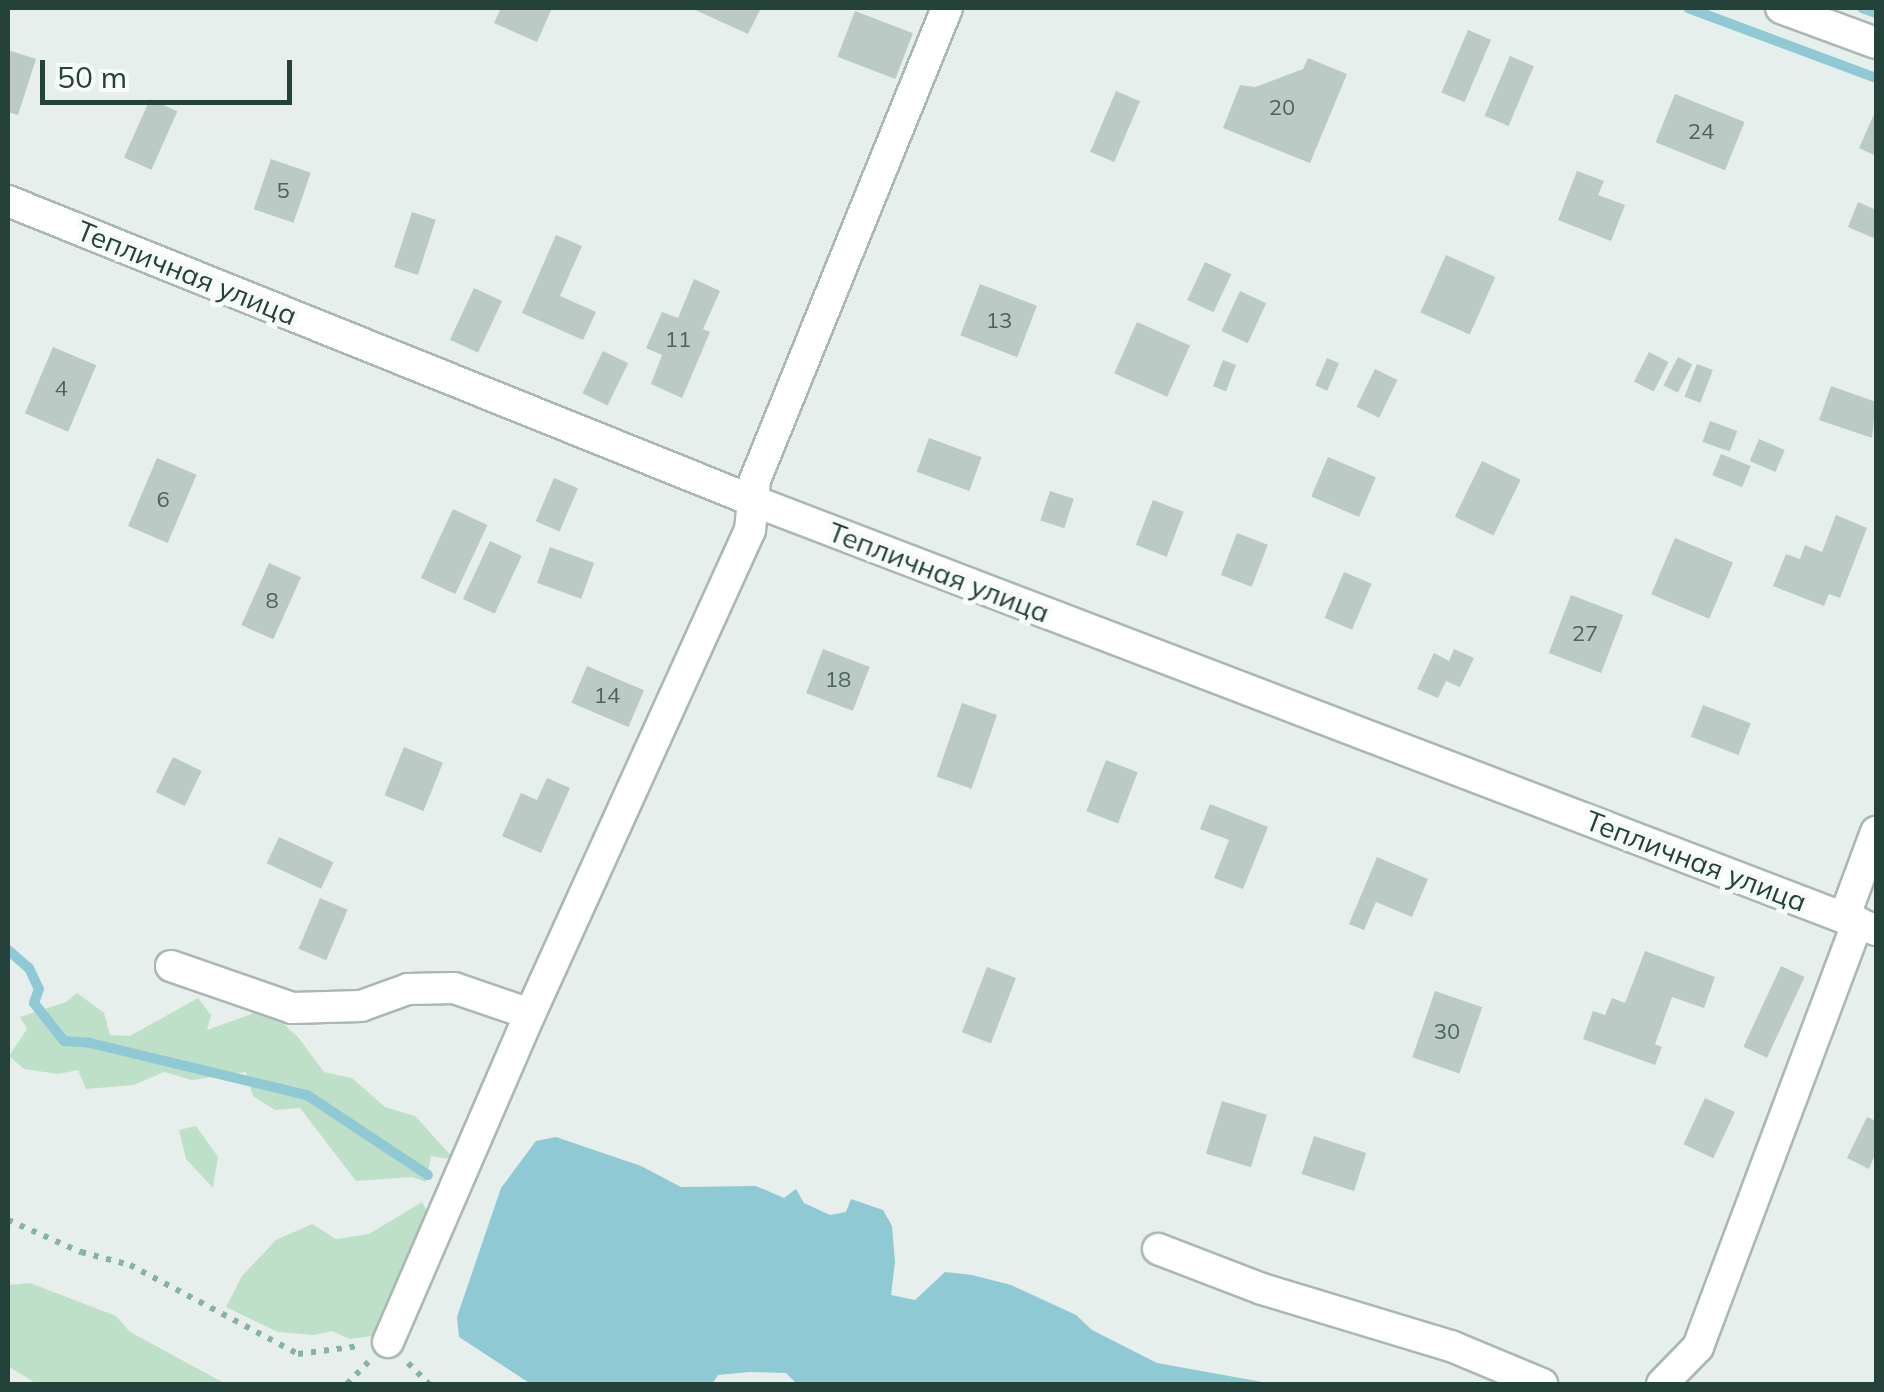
<!DOCTYPE html>
<meta charset="utf-8">
<style>
body{margin:0}
#map{position:relative;width:1884px;height:1392px;overflow:hidden;background:#e6efeb;font-family:Mulish,sans-serif}
div>[style]{position:absolute}
[style*='--x']{left:calc(var(--x)*1px);top:calc(var(--y)*1px);width:calc(var(--w)*1px);rotate:calc(var(--a)*1deg)}
.green>*{inset:0;background:#bfe0c8}
.water>*{inset:0;background:#8ec9d4}
.stream>*{height:10px;margin:-5px;padding:0 5px;transform-origin:5px;border-radius:5px;background:#8ec9d4}
.building>*{inset:0;background:#bbcac4;transform-origin:0 0}
.path>*{height:6px;margin-top:-3px;transform-origin:0;background:repeating-linear-gradient(90deg,#86b3a5 0 5px,transparent 0 13px)}
.roads{filter:drop-shadow(2px 0 #a8b8b2) drop-shadow(-2px 0 #a8b8b2) drop-shadow(0 2px #a8b8b2) drop-shadow(0 -2px #a8b8b2)}
.minor>*{height:30px;margin:-15px;padding:0 15px;transform-origin:15px;border-radius:15px;background:#fff}
span{translate:-50% -50%;white-space:nowrap;text-align:center;line-height:1.15;-webkit-text-stroke:10px #f7fbf9;paint-order:stroke}
.number-label{font-size:22px;color:#4a645c}
.number-label span{-webkit-text-stroke-width:0}
.street-label{font-size:28px;color:#24423a}
.frame{position:absolute;inset:0;border:10px solid #24423a;pointer-events:none}
.scale{position:absolute;left:40px;top:60px;width:252px;height:45px;box-sizing:border-box;border:5px solid #24423a;border-top:0;padding-left:12px;font-size:30px;line-height:35px;white-space:nowrap;color:#24423a;-webkit-text-stroke:8px #f7fbf9;paint-order:stroke}
</style>
<div id="map">
<div class="green">
<i style="clip-path:polygon(77px 993px,104px 1013px,110px 1035px,130px 1036px,198px 998px,211px 1015px,207px 1030px,257px 1012px,276px 1017px,298px 1037px,324px 1072px,352px 1078px,385px 1107px,415px 1116px,455px 1160px,431px 1156px,426px 1182px,412px 1177px,356px 1181px,300px 1108px,275px 1110px,253px 1096px,246px 1072px,192px 1080px,164px 1072px,134px 1085px,86px 1089px,78px 1070px,58px 1074px,24px 1069px,9px 1056px,27px 1029px,20px 1017px,66px 1002px)"></i>
<i style="clip-path:polygon(196px 1126px,218px 1157px,213px 1188px,186px 1159px,179px 1130px)"></i>
<i style="clip-path:polygon(422px 1202px,432px 1220px,379px 1335px,350px 1339px,332px 1331px,313px 1335px,278px 1332px,226px 1307px,242px 1276px,276px 1240px,312px 1224px,336px 1239px,369px 1234px)"></i>
<i style="clip-path:polygon(30px 1283px,116px 1316px,130px 1332px,226px 1384px,37px 1384px,8px 1366px,8px 1285px)"></i>
</div>
<div class="water">
<i style="clip-path:polygon(556px 1137px,641px 1166px,681px 1187px,756px 1186px,784px 1198px,796px 1189px,804px 1203px,830px 1215px,846px 1212px,851px 1199px,883px 1210px,892px 1226px,895px 1262px,891px 1295px,915px 1300px,945px 1272px,972px 1275px,1011px 1285px,1076px 1315px,1092px 1330px,1157px 1363px,1273px 1384px,797px 1384px,786px 1373px,749px 1372px,718px 1375px,712px 1384px,531px 1384px,459px 1337px,457px 1317px,501px 1188px,536px 1141px)"></i>
</div>
<div class="stream">
<i style="--x:1688;--y:8;--w:201;--a:20.4"></i>
<i style="--x:1862;--y:8;--w:15;--a:20"></i>
<i style="--x:8;--y:950;--w:28;--a:41"></i>
<i style="--x:29;--y:968;--w:23;--a:65"></i>
<i style="--x:39;--y:989;--w:15;--a:110"></i>
<i style="--x:34;--y:1003;--w:48;--a:51.7"></i>
<i style="--x:64;--y:1041;--w:26;--a:4"></i>
<i style="--x:90;--y:1043;--w:223;--a:13.5"></i>
<i style="--x:307;--y:1095;--w:145;--a:33.5"></i>
</div>
<div class="building">
<i style="clip-path:polygon(501px 8px,552px 8px,537px 42px,494px 23px)"></i>
<i style="clip-path:polygon(691px 8px,761px 8px,748px 34px)"></i>
<i style="left:855px;top:11px;width:62px;height:49px;rotate:21deg"></i>
<i style="left:1468px;top:30px;width:25px;height:68px;rotate:23deg"></i>
<i style="clip-path:polygon(8px 50px,36px 59px,18px 115px,8px 112px)"></i>
<i style="left:1510px;top:56px;width:26px;height:65px;rotate:23deg"></i>
<i style="clip-path:polygon(1308px 58px,1347px 74px,1310px 163px,1223px 128px,1240px 85px,1255px 87px,1303px 69px)"></i>
<i style="left:1116px;top:91px;width:26px;height:66px;rotate:23deg"></i>
<i style="left:1675px;top:94px;width:75px;height:52px;rotate:22deg"></i>
<i style="left:150px;top:99px;width:30px;height:64px;rotate:24deg"></i>
<i style="clip-path:polygon(1876px 110px,1876px 156px,1859px 148px)"></i>
<i style="left:271px;top:159px;width:42px;height:53px;rotate:19deg"></i>
<i style="clip-path:polygon(1577px 171px,1604px 181px,1598px 195px,1625px 205px,1611px 241px,1558px 220px)"></i>
<i style="clip-path:polygon(1858px 202px,1876px 210px,1876px 239px,1848px 227px)"></i>
<i style="left:412px;top:212px;width:25px;height:58px;rotate:18deg"></i>
<i style="clip-path:polygon(556px 235px,582px 246px,560px 296px,596px 312px,583px 340px,522px 313px)"></i>
<i style="left:1446px;top:255px;width:54px;height:63px;rotate:24deg"></i>
<i style="left:1205px;top:262px;width:29px;height:42px;rotate:25deg"></i>
<i style="clip-path:polygon(694px 279px,720px 291px,703px 329px,710px 332px,682px 398px,651px 384px,662px 355px,646px 348px,662px 312px,678px 318px)"></i>
<i style="left:980px;top:284px;width:61px;height:55px;rotate:21deg"></i>
<i style="left:474px;top:288px;width:31px;height:57px;rotate:25deg"></i>
<i style="left:1240px;top:291px;width:29px;height:44px;rotate:25deg"></i>
<i style="left:1137px;top:322px;width:58px;height:56px;rotate:24deg"></i>
<i style="left:53px;top:347px;width:47px;height:72px;rotate:23deg"></i>
<i style="left:603px;top:351px;width:28px;height:47px;rotate:26deg"></i>
<i style="left:1649px;top:352px;width:22px;height:33px;rotate:27deg"></i>
<i style="left:1678px;top:357px;width:16px;height:32px;rotate:27deg"></i>
<i style="left:1327px;top:358px;width:13px;height:30px;rotate:23deg"></i>
<i style="left:1223px;top:360px;width:14px;height:28px;rotate:21deg"></i>
<i style="left:1697px;top:364px;width:17px;height:35px;rotate:21deg"></i>
<i style="left:1375px;top:369px;width:25px;height:42px;rotate:26deg"></i>
<i style="clip-path:polygon(1831px 386px,1876px 402px,1872px 438px,1819px 420px)"></i>
<i style="left:1710px;top:421px;width:29px;height:22px;rotate:20deg"></i>
<i style="left:929px;top:438px;width:56px;height:36px;rotate:20deg"></i>
<i style="left:1759px;top:439px;width:28px;height:24px;rotate:23deg"></i>
<i style="left:1721px;top:454px;width:32px;height:23px;rotate:22deg"></i>
<i style="left:1328px;top:457px;width:52px;height:43px;rotate:23deg"></i>
<i style="left:157px;top:458px;width:43px;height:74px;rotate:23deg"></i>
<i style="left:1482px;top:461px;width:43px;height:62px;rotate:26deg"></i>
<i style="left:554px;top:478px;width:26px;height:47px;rotate:23deg"></i>
<i style="left:1050px;top:491px;width:25px;height:31px;rotate:18deg"></i>
<i style="left:1153px;top:500px;width:33px;height:48px;rotate:21deg"></i>
<i style="left:453px;top:509px;width:38px;height:76px;rotate:25deg"></i>
<i style="clip-path:polygon(1836px 515px,1867px 528px,1840px 598px,1829px 594px,1824px 606px,1773px 586px,1786px 554px,1800px 559px,1805px 545px,1822px 552px)"></i>
<i style="left:1237px;top:533px;width:33px;height:45px;rotate:21deg"></i>
<i style="left:1675px;top:538px;width:63px;height:61px;rotate:23deg"></i>
<i style="left:490px;top:541px;width:35px;height:64px;rotate:25deg"></i>
<i style="left:550px;top:547px;width:47px;height:38px;rotate:20deg"></i>
<i style="left:269px;top:563px;width:35px;height:68px;rotate:24deg"></i>
<i style="left:1344px;top:572px;width:30px;height:50px;rotate:23deg"></i>
<i style="left:1571px;top:595px;width:56px;height:62px;rotate:21deg"></i>
<i style="left:823px;top:649px;width:50px;height:47px;rotate:21deg"></i>
<i style="clip-path:polygon(1454px 649px,1474px 658px,1460px 687px,1446px 681px,1438px 698px,1417px 689px,1434px 653px,1449px 661px)"></i>
<i style="left:587px;top:666px;width:62px;height:40px;rotate:23deg"></i>
<i style="left:962px;top:703px;width:37px;height:78px;rotate:19deg"></i>
<i style="left:1703px;top:705px;width:51px;height:34px;rotate:21deg"></i>
<i style="left:404px;top:747px;width:42px;height:52px;rotate:22deg"></i>
<i style="left:173px;top:757px;width:32px;height:39px;rotate:26deg"></i>
<i style="left:1106px;top:760px;width:34px;height:55px;rotate:21deg"></i>
<i style="clip-path:polygon(547px 778px,570px 788px,541px 853px,502px 836px,521px 793px,537px 800px)"></i>
<i style="clip-path:polygon(1210px 804px,1268px 827px,1243px 889px,1214px 878px,1229px 840px,1200px 829px)"></i>
<i style="left:279px;top:837px;width:60px;height:29px;rotate:25deg"></i>
<i style="clip-path:polygon(1377px 857px,1428px 879px,1412px 917px,1376px 902px,1364px 930px,1349px 924px)"></i>
<i style="left:320px;top:898px;width:30px;height:55px;rotate:23deg"></i>
<i style="clip-path:polygon(1645px 951px,1715px 977px,1704px 1008px,1672px 997px,1655px 1044px,1662px 1047px,1655px 1065px,1583px 1039px,1593px 1011px,1605px 1015px,1612px 998px,1625px 1003px)"></i>
<i style="left:1781px;top:966px;width:26px;height:89px;rotate:25deg"></i>
<i style="left:987px;top:967px;width:31px;height:70px;rotate:21deg"></i>
<i style="left:1435px;top:991px;width:50px;height:70px;rotate:19deg"></i>
<i style="left:1705px;top:1098px;width:33px;height:51px;rotate:25deg"></i>
<i style="left:1222px;top:1101px;width:47px;height:55px;rotate:17deg"></i>
<i style="clip-path:polygon(1867px 1117px,1876px 1121px,1876px 1152px,1869px 1169px,1847px 1158px)"></i>
<i style="left:1314px;top:1136px;width:55px;height:40px;rotate:18deg"></i>
</div>
<div class="path">
<i style="--x:8;--y:1220;--w:80;--a:23.7"></i>
<i style="--x:81;--y:1252;--w:51;--a:14.9"></i>
<i style="--x:130;--y:1265;--w:190;--a:27.9"></i>
<i style="--x:298;--y:1354;--w:63;--a:-7.4"></i>
<i style="--x:408;--y:1363;--w:30;--a:45"></i>
<i style="--x:347;--y:1384;--w:32;--a:-46"></i>
</div>
<div class="roads">
<div class="minor">
<i style="--x:1781;--y:8;--w:101;--a:20.2"></i>
<i style="--x:8;--y:201;--w:801;--a:21.92"></i>
<i style="--x:751;--y:500;--w:1204;--a:20.92"></i>
<i style="--x:1844;--y:918;--w:92;--a:-69.6"></i>
<i style="--x:171;--y:966;--w:128;--a:19.1"></i>
<i style="--x:292;--y:1008;--w:69;--a:-1.7"></i>
<i style="--x:361;--y:1006;--w:50;--a:-19.9"></i>
<i style="--x:408;--y:989;--w:46;--a:-1.2"></i>
<i style="--x:454;--y:988;--w:80;--a:18.9"></i>
<i style="--x:1158;--y:1249;--w:111;--a:21"></i>
<i style="--x:1262;--y:1289;--w:197;--a:16.8"></i>
<i style="--x:1451;--y:1346;--w:99;--a:22.7"></i>
<i style="--x:388;--y:1342;--w:357;--a:-66.6"></i>
<i style="--x:530;--y:1014;--w:532;--a:-65.56"></i>
<i style="--x:750;--y:530;--w:50;--a:-84.3"></i>
<i style="--x:755;--y:480;--w:510;--a:-67.86"></i>
<i style="--x:1662;--y:1384;--w:52;--a:-45.8"></i>
<i style="--x:1698;--y:1347;--w:454;--a:-69.4"></i>
</div>
</div>
<div class="number-label">
<span style="left:1282px;top:108px">20</span>
<span style="left:1701px;top:132px">24</span>
<span style="left:283px;top:191px">5</span>
<span style="left:999px;top:321px">13</span>
<span style="left:678px;top:340px">11</span>
<span style="left:61px;top:389px">4</span>
<span style="left:163px;top:500px">6</span>
<span style="left:272px;top:601px">8</span>
<span style="left:1585px;top:634px">27</span>
<span style="left:838px;top:680px">18</span>
<span style="left:607px;top:696px">14</span>
<span style="left:1447px;top:1032px">30</span>
</div>
<div class="street-label">
<span style="left:187px;top:273px;rotate:22deg">Тепличная улица</span>
<span style="left:939px;top:572px;rotate:21deg">Тепличная улица</span>
<span style="left:1696px;top:861px;rotate:21deg">Тепличная улица</span>
</div>
<div class="frame"></div>
<div class="scale">50 m</div>
</div>
